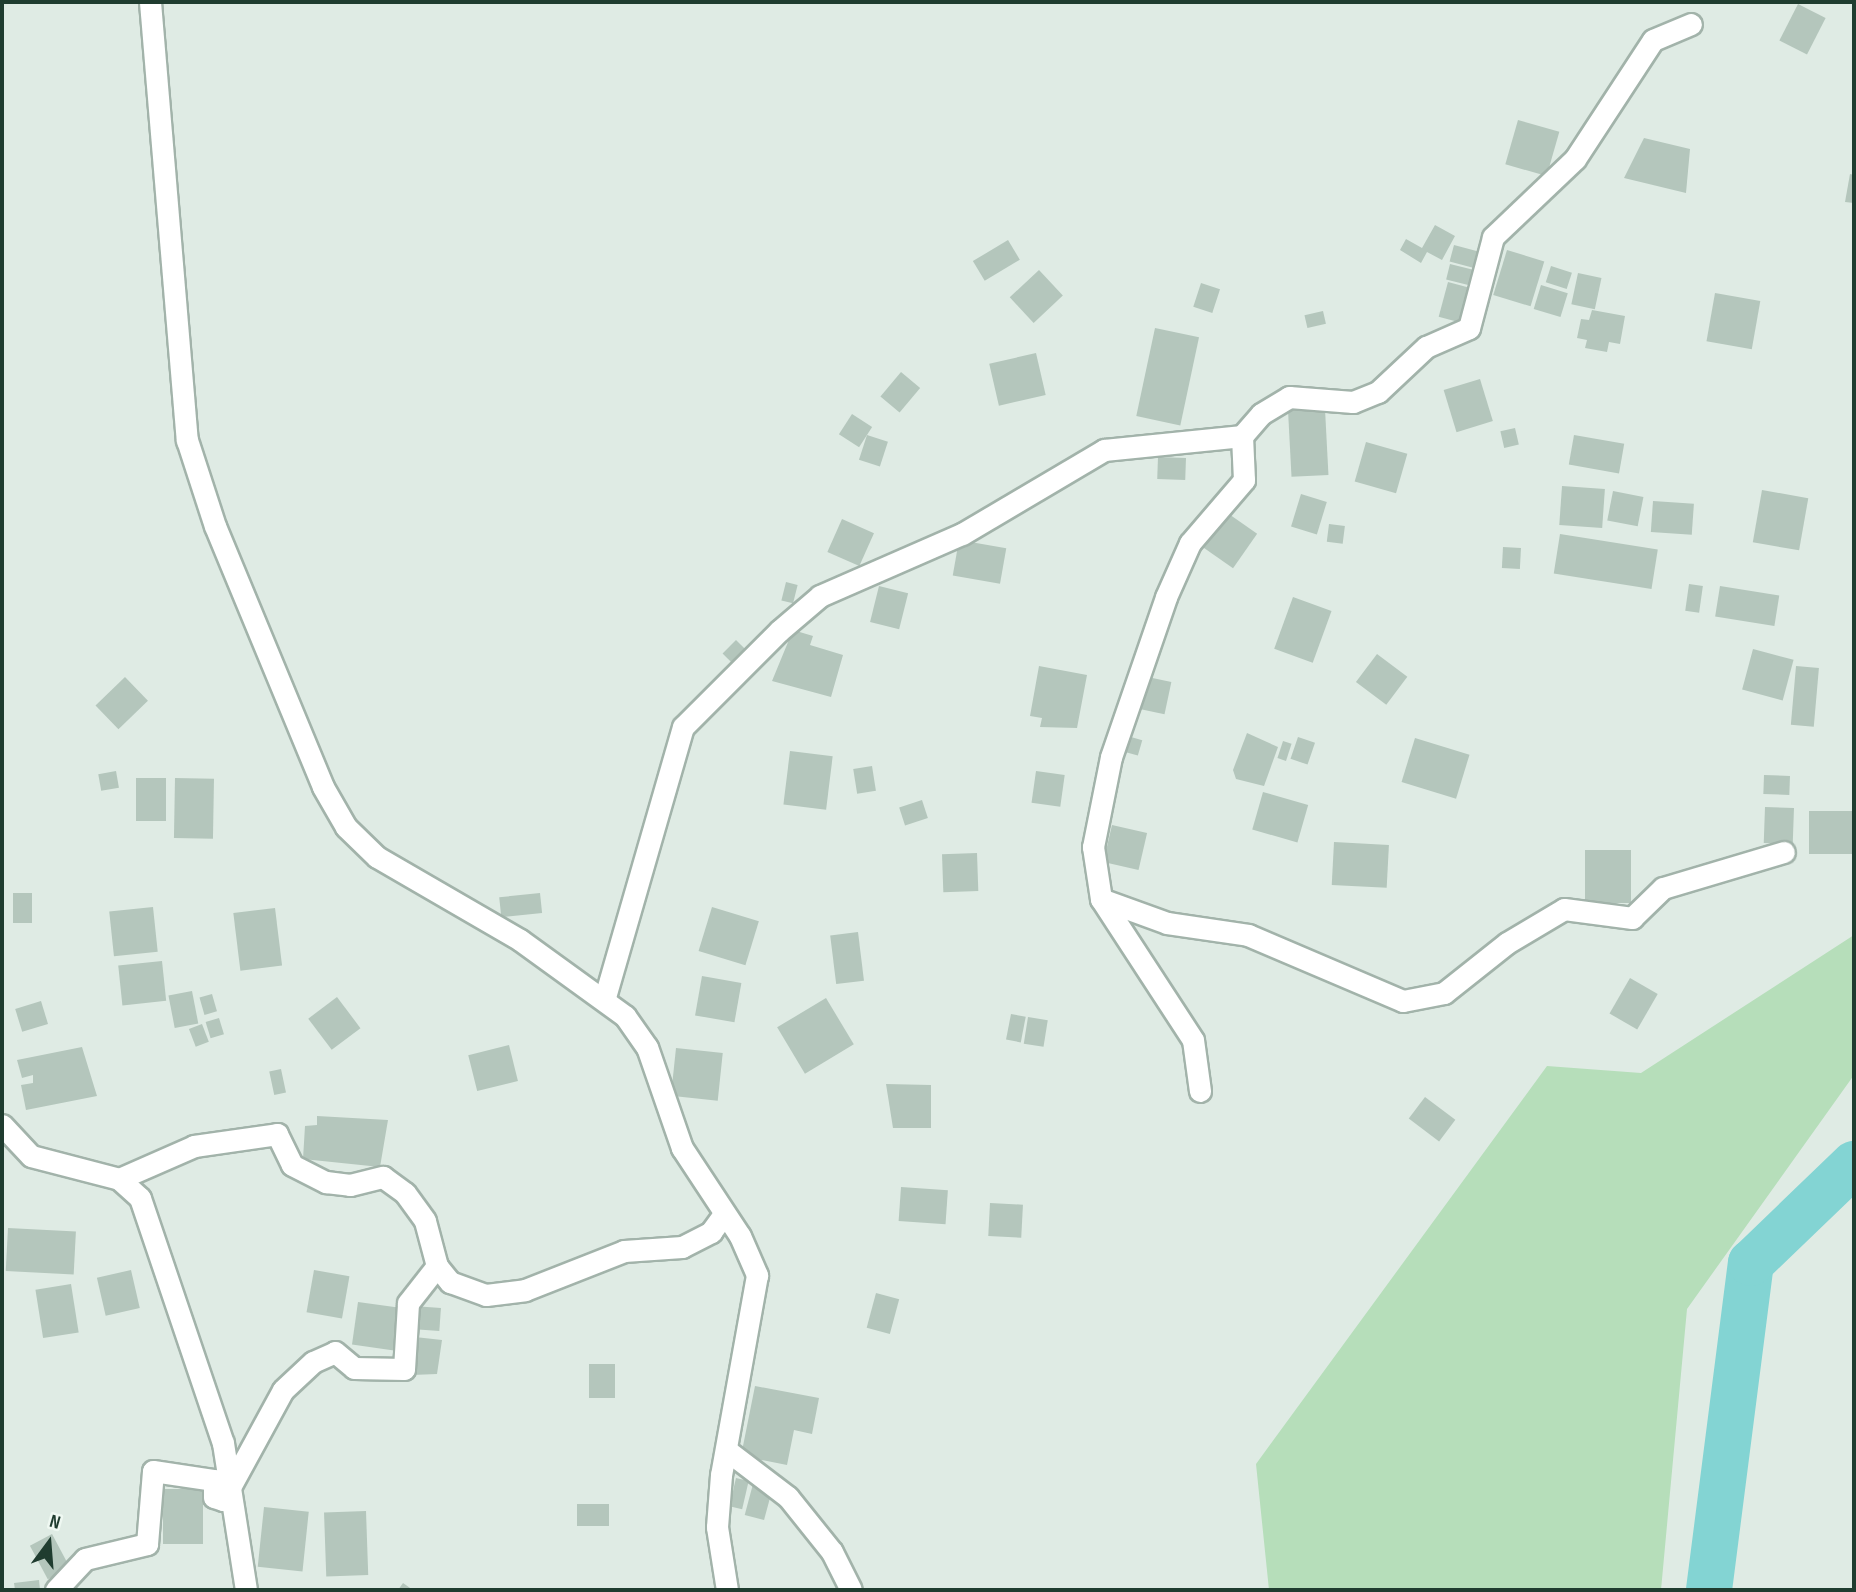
<!DOCTYPE html>
<style>
body{margin:0}
#map{position:relative;width:1856px;height:1592px;overflow:hidden;background:#dfebe4;font-family:"Sofia Sans Condensed",sans-serif}
div>[style]{position:absolute}
[style*='--x']{left:calc(var(--x)*1px);top:calc(var(--y)*1px);width:calc(var(--w)*1px);rotate:calc(var(--a)*1deg)}
.green>*{inset:0;background:#b6deba}
.river>*{height:46px;margin:-23px;padding:0 23px;transform-origin:23px;border-radius:23px;background:#83d4d3}
.building>*{inset:0;background:#b4c6bc;transform-origin:0 0}
.roads{filter:drop-shadow(2px 0 #a2b3aa) drop-shadow(-2px 0 #a2b3aa) drop-shadow(0 2px #a2b3aa) drop-shadow(0 -2px #a2b3aa)}
.street>*{height:21px;margin:-10.5px;padding:0 10.5px;transform-origin:10.5px;border-radius:10.5px;background:#fff}
span{translate:-50% -50%;white-space:nowrap;text-align:center;line-height:1.15;-webkit-text-stroke:5px #eff8f2;paint-order:stroke}
.frame{position:absolute;inset:0;border:4px solid #1f3c2f;pointer-events:none}
.north{position:absolute;left:14px;top:1508px;width:70px;height:70px;-webkit-text-stroke:5px #eff8f2;paint-order:stroke;rotate:16deg;font-size:19px;font-weight:700;line-height:28px;text-align:center;color:#1f3c2f}
.north::after{content:'';display:block;margin:auto;width:24px;height:32px;background:#1f3c2f;clip-path:polygon(50% 0,100% 100%,50% 72%,0 100%)}
</style>
<div id="map">
<div class="green">
<i style="clip-path:polygon(1854px 935px,1854px 1075px,1687px 1309px,1661px 1590px,1269px 1590px,1256px 1464px,1547px 1066px,1641px 1073px)"></i>
</div>
<div class="river">
<i style="--x:1709;--y:1590;--w:330;--a:-82.7"></i>
<i style="--x:1751;--y:1263;--w:143;--a:-43.9"></i>
</div>
<div class="building">
<i style="left:1798px;top:4px;width:31px;height:41px;rotate:27deg"></i>
<i style="left:1518px;top:120px;width:43px;height:46px;rotate:16deg"></i>
<i style="clip-path:polygon(1644px 138px,1690px 149px,1686px 193px,1624px 178px)"></i>
<i style="clip-path:polygon(1850px 174px,1854px 175px,1854px 203px,1845px 202px)"></i>
<i style="clip-path:polygon(1435px 225px,1455px 236px,1442px 260px,1427px 252px,1421px 263px,1400px 250px,1406px 239px,1422px 248px)"></i>
<i style="left:1008px;top:240px;width:23px;height:41px;rotate:59deg"></i>
<i style="left:1454px;top:245px;width:31px;height:17px;rotate:15deg"></i>
<i style="left:1507px;top:250px;width:39px;height:47px;rotate:17deg"></i>
<i style="left:1491px;top:259px;width:8px;height:34px;rotate:14deg"></i>
<i style="left:1450px;top:264px;width:30px;height:16px;rotate:14deg"></i>
<i style="left:1551px;top:266px;width:22px;height:17px;rotate:18deg"></i>
<i style="left:1039px;top:270px;width:35px;height:40px;rotate:47deg"></i>
<i style="left:1578px;top:273px;width:24px;height:32px;rotate:12deg"></i>
<i style="left:1448px;top:282px;width:28px;height:36px;rotate:15deg"></i>
<i style="left:1201px;top:283px;width:20px;height:25px;rotate:18deg"></i>
<i style="left:1541px;top:285px;width:28px;height:25px;rotate:17deg"></i>
<i style="left:1715px;top:293px;width:46px;height:49px;rotate:10deg"></i>
<i style="clip-path:polygon(1592px 310px,1625px 316px,1620px 344px,1609px 342px,1607px 352px,1585px 348px,1587px 340px,1577px 338px,1581px 319px,1589px 320px)"></i>
<i style="left:1323px;top:311px;width:13px;height:19px;rotate:77deg"></i>
<i style="left:1155px;top:328px;width:45px;height:90px;rotate:12deg"></i>
<i style="left:1036px;top:353px;width:43px;height:48px;rotate:77deg"></i>
<i style="left:901px;top:372px;width:25px;height:32px;rotate:40deg"></i>
<i style="left:1480px;top:379px;width:44px;height:38px;rotate:73deg"></i>
<i style="left:1325px;top:409px;width:66px;height:37px;rotate:87deg"></i>
<i style="left:852px;top:414px;width:24px;height:24px;rotate:33deg"></i>
<i style="left:1515px;top:428px;width:17px;height:15px;rotate:77deg"></i>
<i style="left:867px;top:435px;width:22px;height:26px;rotate:18deg"></i>
<i style="left:1574px;top:435px;width:51px;height:30px;rotate:10deg"></i>
<i style="left:1366px;top:442px;width:43px;height:41px;rotate:16deg"></i>
<i style="left:1158px;top:457px;width:28px;height:22px;rotate:2deg"></i>
<i style="left:1562px;top:486px;width:43px;height:39px;rotate:4deg"></i>
<i style="left:1762px;top:490px;width:47px;height:53px;rotate:10deg"></i>
<i style="left:1613px;top:491px;width:31px;height:30px;rotate:11deg"></i>
<i style="left:1301px;top:494px;width:27px;height:34px;rotate:17deg"></i>
<i style="left:1653px;top:501px;width:41px;height:31px;rotate:4deg"></i>
<i style="left:1226px;top:512px;width:38px;height:42px;rotate:35deg"></i>
<i style="left:842px;top:519px;width:35px;height:36px;rotate:24deg"></i>
<i style="left:1329px;top:524px;width:16px;height:18px;rotate:7deg"></i>
<i style="left:1560px;top:534px;width:99px;height:40px;rotate:9deg"></i>
<i style="left:959px;top:540px;width:48px;height:36px;rotate:10deg"></i>
<i style="left:1503px;top:547px;width:18px;height:21px;rotate:3deg"></i>
<i style="left:786px;top:582px;width:12px;height:19px;rotate:14deg"></i>
<i style="left:1689px;top:584px;width:14px;height:27px;rotate:8deg"></i>
<i style="left:879px;top:586px;width:30px;height:37px;rotate:14deg"></i>
<i style="left:1720px;top:586px;width:60px;height:31px;rotate:9deg"></i>
<i style="left:1293px;top:597px;width:41px;height:55px;rotate:20deg"></i>
<i style="clip-path:polygon(793px 630px,813px 636px,810px 645px,843px 655px,831px 697px,772px 681px)"></i>
<i style="left:736px;top:640px;width:21px;height:19px;rotate:45deg"></i>
<i style="left:1753px;top:649px;width:42px;height:42px;rotate:15deg"></i>
<i style="left:1377px;top:654px;width:38px;height:35px;rotate:37deg"></i>
<i style="clip-path:polygon(1039px 666px,1087px 675px,1077px 728px,1040px 727px,1042px 718px,1030px 716px)"></i>
<i style="left:1796px;top:666px;width:23px;height:59px;rotate:5deg"></i>
<i style="left:1143px;top:676px;width:29px;height:33px;rotate:12deg"></i>
<i style="left:125px;top:677px;width:33px;height:41px;rotate:46deg"></i>
<i style="clip-path:polygon(1247px 733px,1278px 747px,1264px 786px,1236px 779px,1233px 770px)"></i>
<i style="left:1124px;top:735px;width:19px;height:16px;rotate:16deg"></i>
<i style="left:1298px;top:737px;width:18px;height:23px;rotate:19deg"></i>
<i style="left:1415px;top:738px;width:57px;height:46px;rotate:17deg"></i>
<i style="left:1283px;top:741px;width:9px;height:18px;rotate:18deg"></i>
<i style="left:790px;top:751px;width:43px;height:54px;rotate:7deg"></i>
<i style="left:872px;top:766px;width:25px;height:19px;rotate:81deg"></i>
<i style="left:116px;top:771px;width:17px;height:18px;rotate:80deg"></i>
<i style="left:1036px;top:771px;width:29px;height:32px;rotate:8deg"></i>
<i style="left:1764px;top:775px;width:26px;height:19px;rotate:2deg"></i>
<i style="left:136px;top:778px;width:30px;height:43px"></i>
<i style="left:175px;top:778px;width:39px;height:60px;rotate:1deg"></i>
<i style="left:1263px;top:792px;width:47px;height:39px;rotate:16deg"></i>
<i style="left:922px;top:800px;width:19px;height:24px;rotate:72deg"></i>
<i style="left:1765px;top:807px;width:29px;height:36px;rotate:2deg"></i>
<i style="left:1854px;top:811px;width:43px;height:45px;rotate:90deg"></i>
<i style="left:1112px;top:825px;width:36px;height:38px;rotate:13deg"></i>
<i style="left:1334px;top:842px;width:55px;height:43px;rotate:3deg"></i>
<i style="left:1585px;top:850px;width:46px;height:53px"></i>
<i style="left:977px;top:853px;width:38px;height:35px;rotate:88deg"></i>
<i style="left:13px;top:893px;width:19px;height:30px"></i>
<i style="left:540px;top:893px;width:20px;height:41px;rotate:84deg"></i>
<i style="left:153px;top:907px;width:45px;height:44px;rotate:84deg"></i>
<i style="left:712px;top:907px;width:49px;height:46px;rotate:17deg"></i>
<i style="left:275px;top:908px;width:58px;height:42px;rotate:83deg"></i>
<i style="left:858px;top:932px;width:49px;height:28px;rotate:83deg"></i>
<i style="left:162px;top:961px;width:40px;height:44px;rotate:84deg"></i>
<i style="left:702px;top:976px;width:40px;height:40px;rotate:10deg"></i>
<i style="left:1630px;top:978px;width:32px;height:41px;rotate:30deg"></i>
<i style="left:192px;top:991px;width:33px;height:24px;rotate:79deg"></i>
<i style="left:212px;top:994px;width:18px;height:13px;rotate:74deg"></i>
<i style="left:337px;top:997px;width:39px;height:36px;rotate:53deg"></i>
<i style="left:826px;top:998px;width:54px;height:57px;rotate:59deg"></i>
<i style="left:41px;top:1001px;width:24px;height:27px;rotate:73deg"></i>
<i style="left:1011px;top:1014px;width:15px;height:26px;rotate:11deg"></i>
<i style="left:1028px;top:1017px;width:20px;height:27px;rotate:9deg"></i>
<i style="left:219px;top:1018px;width:17px;height:14px;rotate:73deg"></i>
<i style="left:202px;top:1024px;width:19px;height:14px;rotate:69deg"></i>
<i style="left:509px;top:1045px;width:37px;height:42px;rotate:76deg"></i>
<i style="clip-path:polygon(82px 1047px,97px 1096px,26px 1110px,21px 1085px,33px 1083px,33px 1075px,22px 1078px,17px 1060px)"></i>
<i style="left:676px;top:1048px;width:47px;height:48px;rotate:6deg"></i>
<i style="left:281px;top:1069px;width:24px;height:12px;rotate:78deg"></i>
<i style="clip-path:polygon(886px 1084px,931px 1085px,931px 1128px,893px 1128px)"></i>
<i style="left:1425px;top:1097px;width:38px;height:27px;rotate:37deg"></i>
<i style="clip-path:polygon(317px 1116px,388px 1120px,380px 1167px,303px 1159px,305px 1126px,317px 1125px)"></i>
<i style="left:901px;top:1187px;width:47px;height:34px;rotate:4deg"></i>
<i style="left:990px;top:1203px;width:33px;height:33px;rotate:3deg"></i>
<i style="left:8px;top:1228px;width:68px;height:43px;rotate:3deg"></i>
<i style="left:131px;top:1270px;width:39px;height:35px;rotate:77deg"></i>
<i style="left:314px;top:1270px;width:36px;height:43px;rotate:10deg"></i>
<i style="left:71px;top:1284px;width:49px;height:36px;rotate:81deg"></i>
<i style="left:876px;top:1293px;width:24px;height:36px;rotate:15deg"></i>
<i style="left:358px;top:1302px;width:44px;height:43px;rotate:8deg"></i>
<i style="left:413px;top:1306px;width:28px;height:23px;rotate:4deg"></i>
<i style="clip-path:polygon(415px 1337px,442px 1340px,437px 1374px,412px 1375px)"></i>
<i style="left:589px;top:1364px;width:26px;height:34px"></i>
<i style="clip-path:polygon(755px 1386px,819px 1398px,812px 1434px,794px 1430px,787px 1465px,741px 1456px)"></i>
<i style="left:736px;top:1478px;width:13px;height:29px;rotate:13deg"></i>
<i style="left:753px;top:1484px;width:20px;height:32px;rotate:15deg"></i>
<i style="left:163px;top:1489px;width:40px;height:55px"></i>
<i style="left:577px;top:1504px;width:32px;height:22px"></i>
<i style="left:264px;top:1507px;width:45px;height:60px;rotate:6deg"></i>
<i style="left:366px;top:1511px;width:64px;height:42px;rotate:88deg"></i>
<i style="left:52px;top:1534px;width:38px;height:25px;rotate:62deg"></i>
<i style="clip-path:polygon(39px 1580px,40px 1590px,15px 1590px,14px 1583px)"></i>
<i style="clip-path:polygon(403px 1583px,413px 1590px,398px 1590px)"></i>
</div>
<div class="roads">
<div class="street">
<i style="--x:150;--y:2;--w:440;--a:85.2"></i>
<i style="--x:187;--y:440;--w:90;--a:72"></i>
<i style="--x:215;--y:526;--w:282;--a:67.5"></i>
<i style="--x:323;--y:787;--w:46;--a:60.1"></i>
<i style="--x:346;--y:827;--w:43;--a:44.1"></i>
<i style="--x:377;--y:857;--w:165;--a:30.1"></i>
<i style="--x:520;--y:940;--w:130;--a:35.9"></i>
<i style="--x:625;--y:1016;--w:38;--a:55"></i>
<i style="--x:647;--y:1047;--w:107;--a:70.9"></i>
<i style="--x:682;--y:1148;--w:105;--a:56.6"></i>
<i style="--x:740;--y:1236;--w:43;--a:66.4"></i>
<i style="--x:757;--y:1275;--w:203;--a:100.2"></i>
<i style="--x:721;--y:1475;--w:52;--a:94.4"></i>
<i style="--x:717;--y:1527;--w:64;--a:81"></i>
<i style="--x:1101;--y:899;--w:70;--a:20"></i>
<i style="--x:1167;--y:923;--w:82;--a:8.4"></i>
<i style="--x:1248;--y:935;--w:168;--a:23.1"></i>
<i style="--x:1403;--y:1001;--w:42;--a:-11"></i>
<i style="--x:1444;--y:993;--w:80;--a:-38.4"></i>
<i style="--x:1507;--y:943;--w:66;--a:-30.8"></i>
<i style="--x:1564;--y:909;--w:69;--a:7.5"></i>
<i style="--x:1632;--y:918;--w:43;--a:-44.1"></i>
<i style="--x:1663;--y:888;--w:126;--a:-16.6"></i>
<i style="--x:605;--y:997;--w:281;--a:-73.9"></i>
<i style="--x:683;--y:727;--w:136;--a:-45"></i>
<i style="--x:779;--y:631;--w:54;--a:-40.5"></i>
<i style="--x:820;--y:596;--w:155;--a:-23.6"></i>
<i style="--x:962;--y:534;--w:165;--a:-30.6"></i>
<i style="--x:1104;--y:450;--w:139;--a:-5.8"></i>
<i style="--x:1242;--y:436;--w:29;--a:-49"></i>
<i style="--x:1261;--y:414;--w:33;--a:-31"></i>
<i style="--x:1289;--y:397;--w:64;--a:4.5"></i>
<i style="--x:1353;--y:402;--w:27;--a:-22"></i>
<i style="--x:1378;--y:392;--w:66;--a:-43.2"></i>
<i style="--x:1426;--y:347;--w:47;--a:-23.8"></i>
<i style="--x:1469;--y:328;--w:94;--a:-75.2"></i>
<i style="--x:1493;--y:237;--w:113;--a:-43.6"></i>
<i style="--x:1575;--y:159;--w:142;--a:-56.8"></i>
<i style="--x:1653;--y:40;--w:41;--a:-22.8"></i>
<i style="--x:1200;--y:1091;--w:51;--a:-97.8"></i>
<i style="--x:1193;--y:1040;--w:168;--a:-123.1"></i>
<i style="--x:1101;--y:899;--w:53;--a:-98.7"></i>
<i style="--x:1093;--y:847;--w:92;--a:-78.7"></i>
<i style="--x:1111;--y:757;--w:169;--a:-71"></i>
<i style="--x:1166;--y:597;--w:59;--a:-66"></i>
<i style="--x:1190;--y:543;--w:83;--a:-49.4"></i>
<i style="--x:1244;--y:480;--w:44;--a:-92.6"></i>
<i style="--x:2;--y:1125;--w:42;--a:46.9"></i>
<i style="--x:31;--y:1156;--w:91;--a:14.6"></i>
<i style="--x:119;--y:1179;--w:28;--a:42"></i>
<i style="--x:140;--y:1198;--w:259;--a:71.3"></i>
<i style="--x:223;--y:1443;--w:149;--a:81.1"></i>
<i style="--x:119;--y:1179;--w:82;--a:-23.7"></i>
<i style="--x:194;--y:1146;--w:84;--a:-8.2"></i>
<i style="--x:277;--y:1134;--w:34;--a:64"></i>
<i style="--x:292;--y:1165;--w:38;--a:27"></i>
<i style="--x:326;--y:1182;--w:24;--a:7"></i>
<i style="--x:350;--y:1185;--w:34;--a:-14"></i>
<i style="--x:383;--y:1177;--w:27;--a:36"></i>
<i style="--x:405;--y:1193;--w:34;--a:54"></i>
<i style="--x:425;--y:1221;--w:47;--a:75.1"></i>
<i style="--x:437;--y:1266;--w:21;--a:51"></i>
<i style="--x:450;--y:1282;--w:38;--a:20"></i>
<i style="--x:486;--y:1295;--w:39;--a:-7"></i>
<i style="--x:525;--y:1290;--w:106;--a:-21.5"></i>
<i style="--x:624;--y:1251;--w:58;--a:-3.9"></i>
<i style="--x:682;--y:1247;--w:33;--a:-27"></i>
<i style="--x:711;--y:1232;--w:22;--a:-54"></i>
<i style="--x:729;--y:1452;--w:74;--a:37.3"></i>
<i style="--x:788;--y:1497;--w:70;--a:51.3"></i>
<i style="--x:832;--y:1552;--w:42;--a:63.4"></i>
<i style="--x:56;--y:1590;--w:42;--a:-46.9"></i>
<i style="--x:85;--y:1559;--w:64;--a:-13.6"></i>
<i style="--x:147;--y:1544;--w:73;--a:-85.3"></i>
<i style="--x:153;--y:1471;--w:62;--a:8.4"></i>
<i style="--x:214;--y:1480;--w:17;--a:90"></i>
<i style="--x:214;--y:1497;--w:9;--a:18"></i>
<i style="--x:223;--y:1500;--w:125;--a:-61.4"></i>
<i style="--x:283;--y:1390;--w:41;--a:-43"></i>
<i style="--x:313;--y:1362;--w:24;--a:-24"></i>
<i style="--x:335;--y:1352;--w:25;--a:40"></i>
<i style="--x:354;--y:1368;--w:50;--a:1.1"></i>
<i style="--x:404;--y:1369;--w:66;--a:-86.5"></i>
<i style="--x:408;--y:1303;--w:47;--a:-51.9"></i>
</div>
</div>
<div class="frame"></div>
<div class="north">N</div>
</div>
